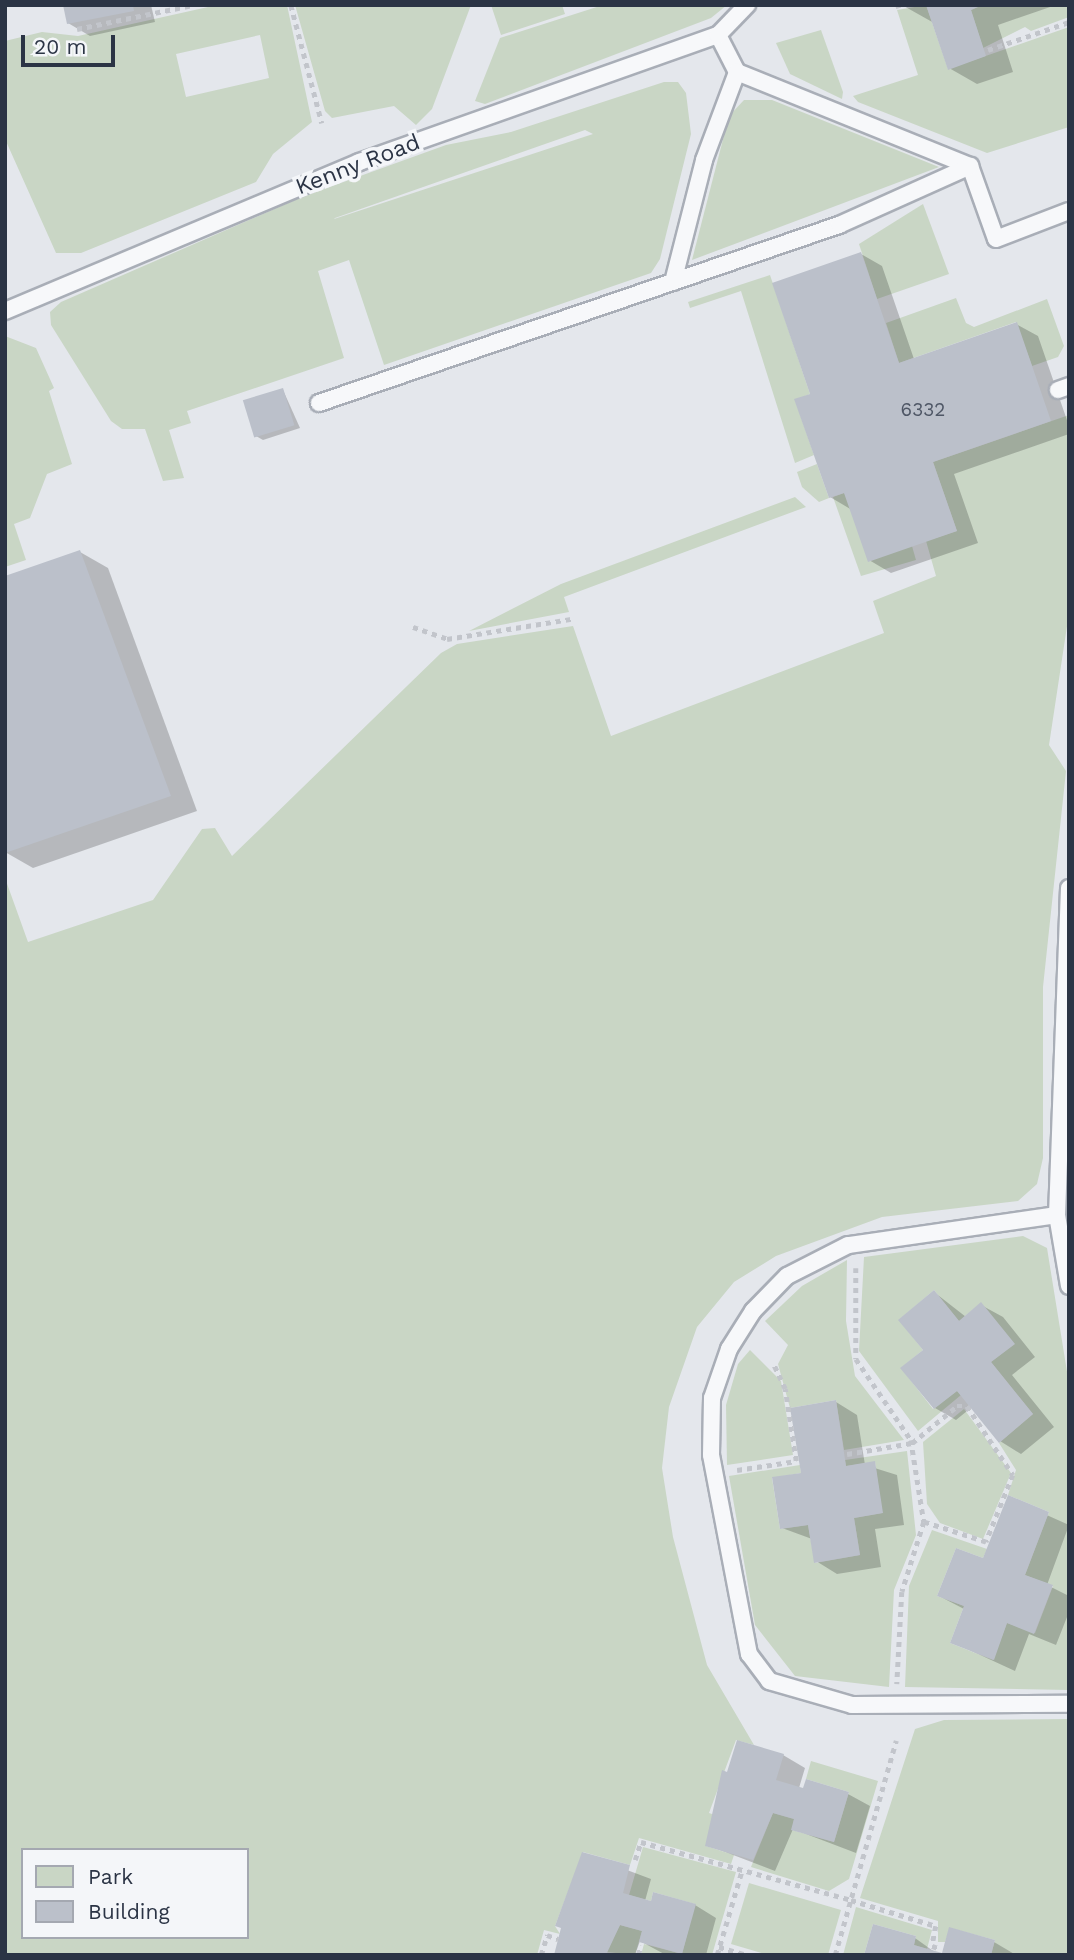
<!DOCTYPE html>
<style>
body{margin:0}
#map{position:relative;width:1074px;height:1960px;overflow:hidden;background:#e4e7ec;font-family:"Work Sans",sans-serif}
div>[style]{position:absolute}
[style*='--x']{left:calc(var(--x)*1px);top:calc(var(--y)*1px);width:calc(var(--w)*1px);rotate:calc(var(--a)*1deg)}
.green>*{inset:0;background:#c9d6c5}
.shadow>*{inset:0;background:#0003}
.building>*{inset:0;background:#bbc0ca;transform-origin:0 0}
.path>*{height:4.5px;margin-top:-2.25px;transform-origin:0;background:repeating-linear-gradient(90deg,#c2c5cb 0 5px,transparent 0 10px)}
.roads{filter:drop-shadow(2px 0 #a9aeb7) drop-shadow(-2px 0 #a9aeb7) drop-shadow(0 2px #a9aeb7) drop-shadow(0 -2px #a9aeb7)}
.lane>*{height:16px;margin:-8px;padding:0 8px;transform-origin:8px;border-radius:8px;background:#f7f8fa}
span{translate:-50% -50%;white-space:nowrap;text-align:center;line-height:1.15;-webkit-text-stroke:7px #f4f6f9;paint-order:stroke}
.number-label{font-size:19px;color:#4f5766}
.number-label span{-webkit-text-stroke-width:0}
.street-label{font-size:23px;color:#2b3445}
.frame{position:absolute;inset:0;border:7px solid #2b3445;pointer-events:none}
.legend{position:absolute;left:21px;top:1848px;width:228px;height:91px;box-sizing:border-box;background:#f4f6f9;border:2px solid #a4a8b1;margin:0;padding:9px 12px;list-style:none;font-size:21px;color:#2b3445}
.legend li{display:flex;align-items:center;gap:14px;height:35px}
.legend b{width:35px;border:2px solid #a4a8b1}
.scale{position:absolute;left:21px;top:35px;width:94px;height:32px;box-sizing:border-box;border:4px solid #2b3445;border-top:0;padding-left:9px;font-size:21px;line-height:24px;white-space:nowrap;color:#2b3445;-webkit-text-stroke:5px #f4f6f9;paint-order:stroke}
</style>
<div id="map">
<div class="green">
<i style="clip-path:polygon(evenodd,217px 5px,287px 5px,312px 122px,273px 154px,256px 182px,81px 253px,56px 253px,5px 139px,5px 41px,42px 32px,78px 36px,217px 5px,260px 35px,269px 78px,186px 97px,176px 54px,260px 35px)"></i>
<i style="clip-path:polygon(295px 5px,471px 5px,432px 109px,416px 125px,394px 106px,332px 118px,325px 111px)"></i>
<i style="clip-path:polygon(491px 5px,562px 5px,565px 14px,501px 35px)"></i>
<i style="clip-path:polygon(603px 5px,727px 5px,711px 18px,485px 104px,475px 101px,500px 38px)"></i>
<i style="clip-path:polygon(926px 5px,948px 69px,1069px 27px,1069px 127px,987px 153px,858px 102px,853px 96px,918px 75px,897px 10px)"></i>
<i style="clip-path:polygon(983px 5px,1069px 5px,1069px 17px,1031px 31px,1025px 27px,983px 48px,971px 10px)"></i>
<i style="clip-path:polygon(821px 30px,843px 92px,842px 99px,790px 74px,776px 43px)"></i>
<i style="clip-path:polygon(evenodd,664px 82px,678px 82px,686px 93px,691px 134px,660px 259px,651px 273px,384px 365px,349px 260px,318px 271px,344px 358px,187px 411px,191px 423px,169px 430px,184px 478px,163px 481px,145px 429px,122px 429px,111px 421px,51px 325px,50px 312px,61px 302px,302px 197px,446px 145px,511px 132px,664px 82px,585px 130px,593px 134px,334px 219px,335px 218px,585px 130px)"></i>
<i style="clip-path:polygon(744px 100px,772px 100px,939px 167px,692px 260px,729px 116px)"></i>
<i style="clip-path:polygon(923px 204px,949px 274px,877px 299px,859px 244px)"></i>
<i style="clip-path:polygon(770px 275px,810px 394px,795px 400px,814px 455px,795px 463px,741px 291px,690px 308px,688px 302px)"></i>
<i style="clip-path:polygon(956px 298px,966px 323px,974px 327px,1047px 299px,1064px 346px,1058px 357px,1032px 366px,1016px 322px,899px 363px,886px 323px)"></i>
<i style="clip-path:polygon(5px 336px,36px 348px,54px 388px,49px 391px,72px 464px,47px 474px,30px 518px,14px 524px,26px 560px,5px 567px)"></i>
<i style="clip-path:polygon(evenodd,1069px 415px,1069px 613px,1049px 745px,1066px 771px,1043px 987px,1043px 1158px,1037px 1184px,1018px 1201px,882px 1217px,776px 1256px,734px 1282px,697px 1327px,669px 1407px,662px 1468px,673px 1537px,707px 1665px,754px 1745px,736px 1740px,709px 1813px,715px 1815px,706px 1846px,734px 1855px,731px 1864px,639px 1838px,630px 1865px,583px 1852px,555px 1926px,560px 1934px,544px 1930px,537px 1955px,5px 1955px,5px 878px,28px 942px,153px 900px,202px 829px,215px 828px,232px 856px,441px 653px,457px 644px,573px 626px,611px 736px,884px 633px,873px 601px,936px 576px,926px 541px,957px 531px,933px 462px,1069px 415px,23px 1850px,247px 1850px,247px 1937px,23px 1937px,23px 1850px)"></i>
<i style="clip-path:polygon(817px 464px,829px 498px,819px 502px,802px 487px,797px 472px)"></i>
<i style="clip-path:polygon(844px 493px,912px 546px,916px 560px,861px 576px,833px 497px)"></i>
<i style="clip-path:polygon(795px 497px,806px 507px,564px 597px,569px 612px,469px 631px,561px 584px)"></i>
<i style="clip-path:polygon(1023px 1236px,1047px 1248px,1069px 1384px,1069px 1690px,905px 1687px,909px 1586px,932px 1530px,987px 1549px,983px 1558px,956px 1548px,937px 1596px,964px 1606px,950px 1643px,993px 1660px,1007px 1623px,1035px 1633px,1053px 1586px,1025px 1575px,1049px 1512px,1008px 1495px,1016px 1470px,999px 1443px,1033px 1414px,991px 1362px,1014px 1344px,981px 1303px,959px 1321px,934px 1290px,899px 1320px,923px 1350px,901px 1368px,933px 1409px,957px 1391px,961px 1395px,918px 1431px,859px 1351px,864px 1257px)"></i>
<i style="clip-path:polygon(847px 1260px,846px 1321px,855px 1376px,904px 1440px,844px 1450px,836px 1400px,790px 1408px,778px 1364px,788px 1345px,765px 1321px,802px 1286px)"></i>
<i style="clip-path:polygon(750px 1350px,781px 1381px,793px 1455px,727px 1465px,726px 1405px,738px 1364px)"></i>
<i style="clip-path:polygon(964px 1409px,1011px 1473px,983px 1539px,940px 1523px,927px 1504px,923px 1442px)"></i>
<i style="clip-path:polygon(907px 1451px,916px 1535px,894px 1590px,889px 1687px,795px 1676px,755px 1625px,729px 1476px,800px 1465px,801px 1473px,772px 1478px,780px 1529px,808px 1525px,815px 1563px,860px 1555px,854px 1518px,882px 1513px,875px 1462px,846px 1466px,845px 1460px)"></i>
<i style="clip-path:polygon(1069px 1719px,1069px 1955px,991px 1955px,995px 1940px,950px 1928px,945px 1942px,938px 1942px,938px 1921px,860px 1898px,915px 1729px,944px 1720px)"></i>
<i style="clip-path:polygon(811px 1761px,878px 1781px,849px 1879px,829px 1891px,751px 1867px,773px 1813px,794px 1819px,792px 1830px,834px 1842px,849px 1792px,806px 1779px)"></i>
<i style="clip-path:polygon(643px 1847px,736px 1872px,712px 1955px,641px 1955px,644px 1944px,682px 1954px,695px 1904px,653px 1892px,651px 1901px,629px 1895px)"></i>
<i style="clip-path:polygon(749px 1883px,841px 1910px,828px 1955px,768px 1955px,731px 1944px)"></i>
<i style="clip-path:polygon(856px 1907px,932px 1930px,927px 1949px,914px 1945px,916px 1936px,873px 1924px,864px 1955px,843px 1955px)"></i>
<i style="clip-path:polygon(620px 1925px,642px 1931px,635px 1955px,606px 1952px)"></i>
</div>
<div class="shadow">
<i style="clip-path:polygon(65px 5px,151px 5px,155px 22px,90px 36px,68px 23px)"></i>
<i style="clip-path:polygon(902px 5px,1056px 5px,998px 25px,1013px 72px,977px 84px,949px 68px,934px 23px)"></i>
<i style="clip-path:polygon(861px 254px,882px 266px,914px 359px,1016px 324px,1038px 336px,1069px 426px,1069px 434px,954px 474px,978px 543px,891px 573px,869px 560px,852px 510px,830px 497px,812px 395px)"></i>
<i style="clip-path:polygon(283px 390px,300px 428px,263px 440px,256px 436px)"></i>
<i style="clip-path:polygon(80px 552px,108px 568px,197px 811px,33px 868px,5px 852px)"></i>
<i style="clip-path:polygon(934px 1292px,966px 1317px,981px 1305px,1003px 1317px,1035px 1357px,1012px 1375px,1054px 1427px,1021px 1454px,1000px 1441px,972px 1407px,956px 1420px,935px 1408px,925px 1350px)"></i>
<i style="clip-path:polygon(836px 1402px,857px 1415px,865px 1465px,897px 1475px,904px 1525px,875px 1529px,881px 1567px,837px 1574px,816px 1561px,812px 1539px,782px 1528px)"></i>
<i style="clip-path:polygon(1009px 1498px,1069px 1525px,1047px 1585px,1069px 1596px,1069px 1612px,1056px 1645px,1029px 1634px,1015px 1671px,952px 1642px,964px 1609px,939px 1596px,984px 1561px)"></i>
<i style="clip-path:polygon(783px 1755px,805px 1768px,799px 1788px,848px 1794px,870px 1806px,856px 1853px,793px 1829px,775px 1871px,707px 1845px,729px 1774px)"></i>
<i style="clip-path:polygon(584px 1854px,651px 1879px,645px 1901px,695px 1905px,716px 1918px,706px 1955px,666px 1955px,640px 1941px,635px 1955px,556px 1955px)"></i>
<i style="clip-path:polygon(915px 1938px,936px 1953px,866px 1955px)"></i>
<i style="clip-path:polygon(994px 1942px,1016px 1955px,943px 1955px)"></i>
</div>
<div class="building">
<i style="clip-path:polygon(63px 5px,133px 5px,134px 11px,67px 24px)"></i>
<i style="clip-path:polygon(926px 5px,982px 5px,971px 10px,986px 56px,948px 70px)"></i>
<i style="clip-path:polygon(861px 252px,899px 363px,1017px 322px,1051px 421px,933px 462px,957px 531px,868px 562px,844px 493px,829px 498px,817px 464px,794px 399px,810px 394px,772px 283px)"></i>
<i style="left:283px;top:388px;width:39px;height:42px;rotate:73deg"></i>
<i style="clip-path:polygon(80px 550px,171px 796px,5px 853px,5px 576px)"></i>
<i style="clip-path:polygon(934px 1290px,959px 1321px,981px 1302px,1015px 1344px,991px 1362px,1033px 1414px,999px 1443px,957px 1391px,934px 1409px,900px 1368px,923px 1350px,898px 1320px)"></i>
<i style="clip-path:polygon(836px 1400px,846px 1466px,875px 1461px,883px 1513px,854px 1518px,860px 1555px,814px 1563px,808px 1525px,780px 1529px,772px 1477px,801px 1473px,790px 1408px)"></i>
<i style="clip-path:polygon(1008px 1495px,1049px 1512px,1025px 1575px,1053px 1585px,1034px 1634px,1007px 1623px,994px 1660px,950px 1643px,964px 1606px,937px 1596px,956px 1548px,983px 1558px)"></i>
<i style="clip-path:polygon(737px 1740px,784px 1754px,776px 1780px,803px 1788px,806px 1779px,849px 1792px,834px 1842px,791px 1830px,794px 1819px,773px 1813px,753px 1860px,705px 1846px,722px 1770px,727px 1772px)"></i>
<i style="clip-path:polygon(582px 1852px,630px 1865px,623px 1893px,651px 1901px,653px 1892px,696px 1904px,682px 1954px,639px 1942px,642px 1931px,620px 1925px,606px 1955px,554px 1955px,561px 1928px,555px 1926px)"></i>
<i style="clip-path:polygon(873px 1924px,916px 1936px,914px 1945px,942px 1953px,949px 1927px,995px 1940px,991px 1955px,864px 1955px)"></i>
</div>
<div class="path">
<i style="--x:291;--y:5;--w:122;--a:75.3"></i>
<i style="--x:898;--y:5;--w:3;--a:72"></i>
<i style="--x:77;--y:29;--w:118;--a:-11.7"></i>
<i style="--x:988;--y:50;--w:86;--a:-19.1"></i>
<i style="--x:413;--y:627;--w:36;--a:19"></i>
<i style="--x:447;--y:639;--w:126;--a:-9.2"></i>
<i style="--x:856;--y:1268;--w:91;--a:90"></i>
<i style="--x:856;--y:1359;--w:98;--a:55.8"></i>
<i style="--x:911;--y:1440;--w:83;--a:81"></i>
<i style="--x:924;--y:1522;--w:73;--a:107.4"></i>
<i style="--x:902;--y:1592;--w:92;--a:93.1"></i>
<i style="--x:847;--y:1454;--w:66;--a:-9.6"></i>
<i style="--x:912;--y:1443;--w:58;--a:-39.4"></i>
<i style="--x:957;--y:1406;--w:10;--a:0"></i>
<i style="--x:967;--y:1406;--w:83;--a:56.3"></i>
<i style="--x:1013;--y:1475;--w:72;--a:111.9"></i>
<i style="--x:986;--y:1542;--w:65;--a:-162.1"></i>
<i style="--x:737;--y:1470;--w:60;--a:-8.7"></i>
<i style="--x:796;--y:1461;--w:73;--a:-98.7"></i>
<i style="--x:785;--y:1389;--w:26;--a:-115"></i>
<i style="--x:635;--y:1860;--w:19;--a:-72"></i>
<i style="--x:641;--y:1842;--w:218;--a:15.4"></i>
<i style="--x:851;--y:1900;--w:89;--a:17"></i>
<i style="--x:936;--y:1926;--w:20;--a:101"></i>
<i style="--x:932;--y:1946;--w:9;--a:18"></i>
<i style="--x:719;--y:1947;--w:29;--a:16"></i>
<i style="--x:541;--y:1955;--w:21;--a:-73"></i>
<i style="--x:547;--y:1935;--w:12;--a:20"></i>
<i style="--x:638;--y:1955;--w:10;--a:-73"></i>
<i style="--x:717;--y:1955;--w:89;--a:-73.6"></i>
<i style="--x:835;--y:1955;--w:223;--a:-74.1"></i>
</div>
<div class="roads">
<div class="lane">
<i style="--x:718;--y:35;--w:42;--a:62.8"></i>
<i style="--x:737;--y:72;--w:251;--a:22"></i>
<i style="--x:970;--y:166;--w:77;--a:70.4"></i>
<i style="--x:996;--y:239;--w:78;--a:-21"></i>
<i style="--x:673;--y:282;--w:126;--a:-75.7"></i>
<i style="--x:704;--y:160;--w:94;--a:-69.4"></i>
<i style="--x:5;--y:311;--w:384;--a:-22.8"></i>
<i style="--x:359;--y:162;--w:381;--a:-19.5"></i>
<i style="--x:718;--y:35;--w:42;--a:-46"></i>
<i style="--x:1058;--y:390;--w:12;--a:-20"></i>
<i style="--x:319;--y:403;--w:550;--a:-18.9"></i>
<i style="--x:839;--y:225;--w:144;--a:-24.2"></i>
<i style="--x:1069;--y:888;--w:327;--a:92.1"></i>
<i style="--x:1057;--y:1215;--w:72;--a:80.4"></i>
<i style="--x:1057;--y:1215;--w:211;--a:171.8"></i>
<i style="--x:848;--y:1245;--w:68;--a:153.1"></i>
<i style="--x:787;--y:1276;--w:49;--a:134.2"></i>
<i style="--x:753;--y:1311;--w:45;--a:122.3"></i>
<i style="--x:729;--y:1349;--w:52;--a:109.1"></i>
<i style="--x:712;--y:1398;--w:57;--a:91"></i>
<i style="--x:711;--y:1455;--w:203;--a:79.2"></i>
<i style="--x:749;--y:1654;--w:34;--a:53"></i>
<i style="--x:769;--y:1681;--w:86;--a:16.1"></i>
<i style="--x:852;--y:1705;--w:217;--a:-0.3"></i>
</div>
</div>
<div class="number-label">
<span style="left:923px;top:410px">6332</span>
</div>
<div class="street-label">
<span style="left:358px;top:165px;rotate:-21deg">Kenny Road</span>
</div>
<div class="frame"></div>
<ul class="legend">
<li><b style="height:19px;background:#c9d6c5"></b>Park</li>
<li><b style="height:19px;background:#bbc0ca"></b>Building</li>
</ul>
<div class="scale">20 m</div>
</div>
